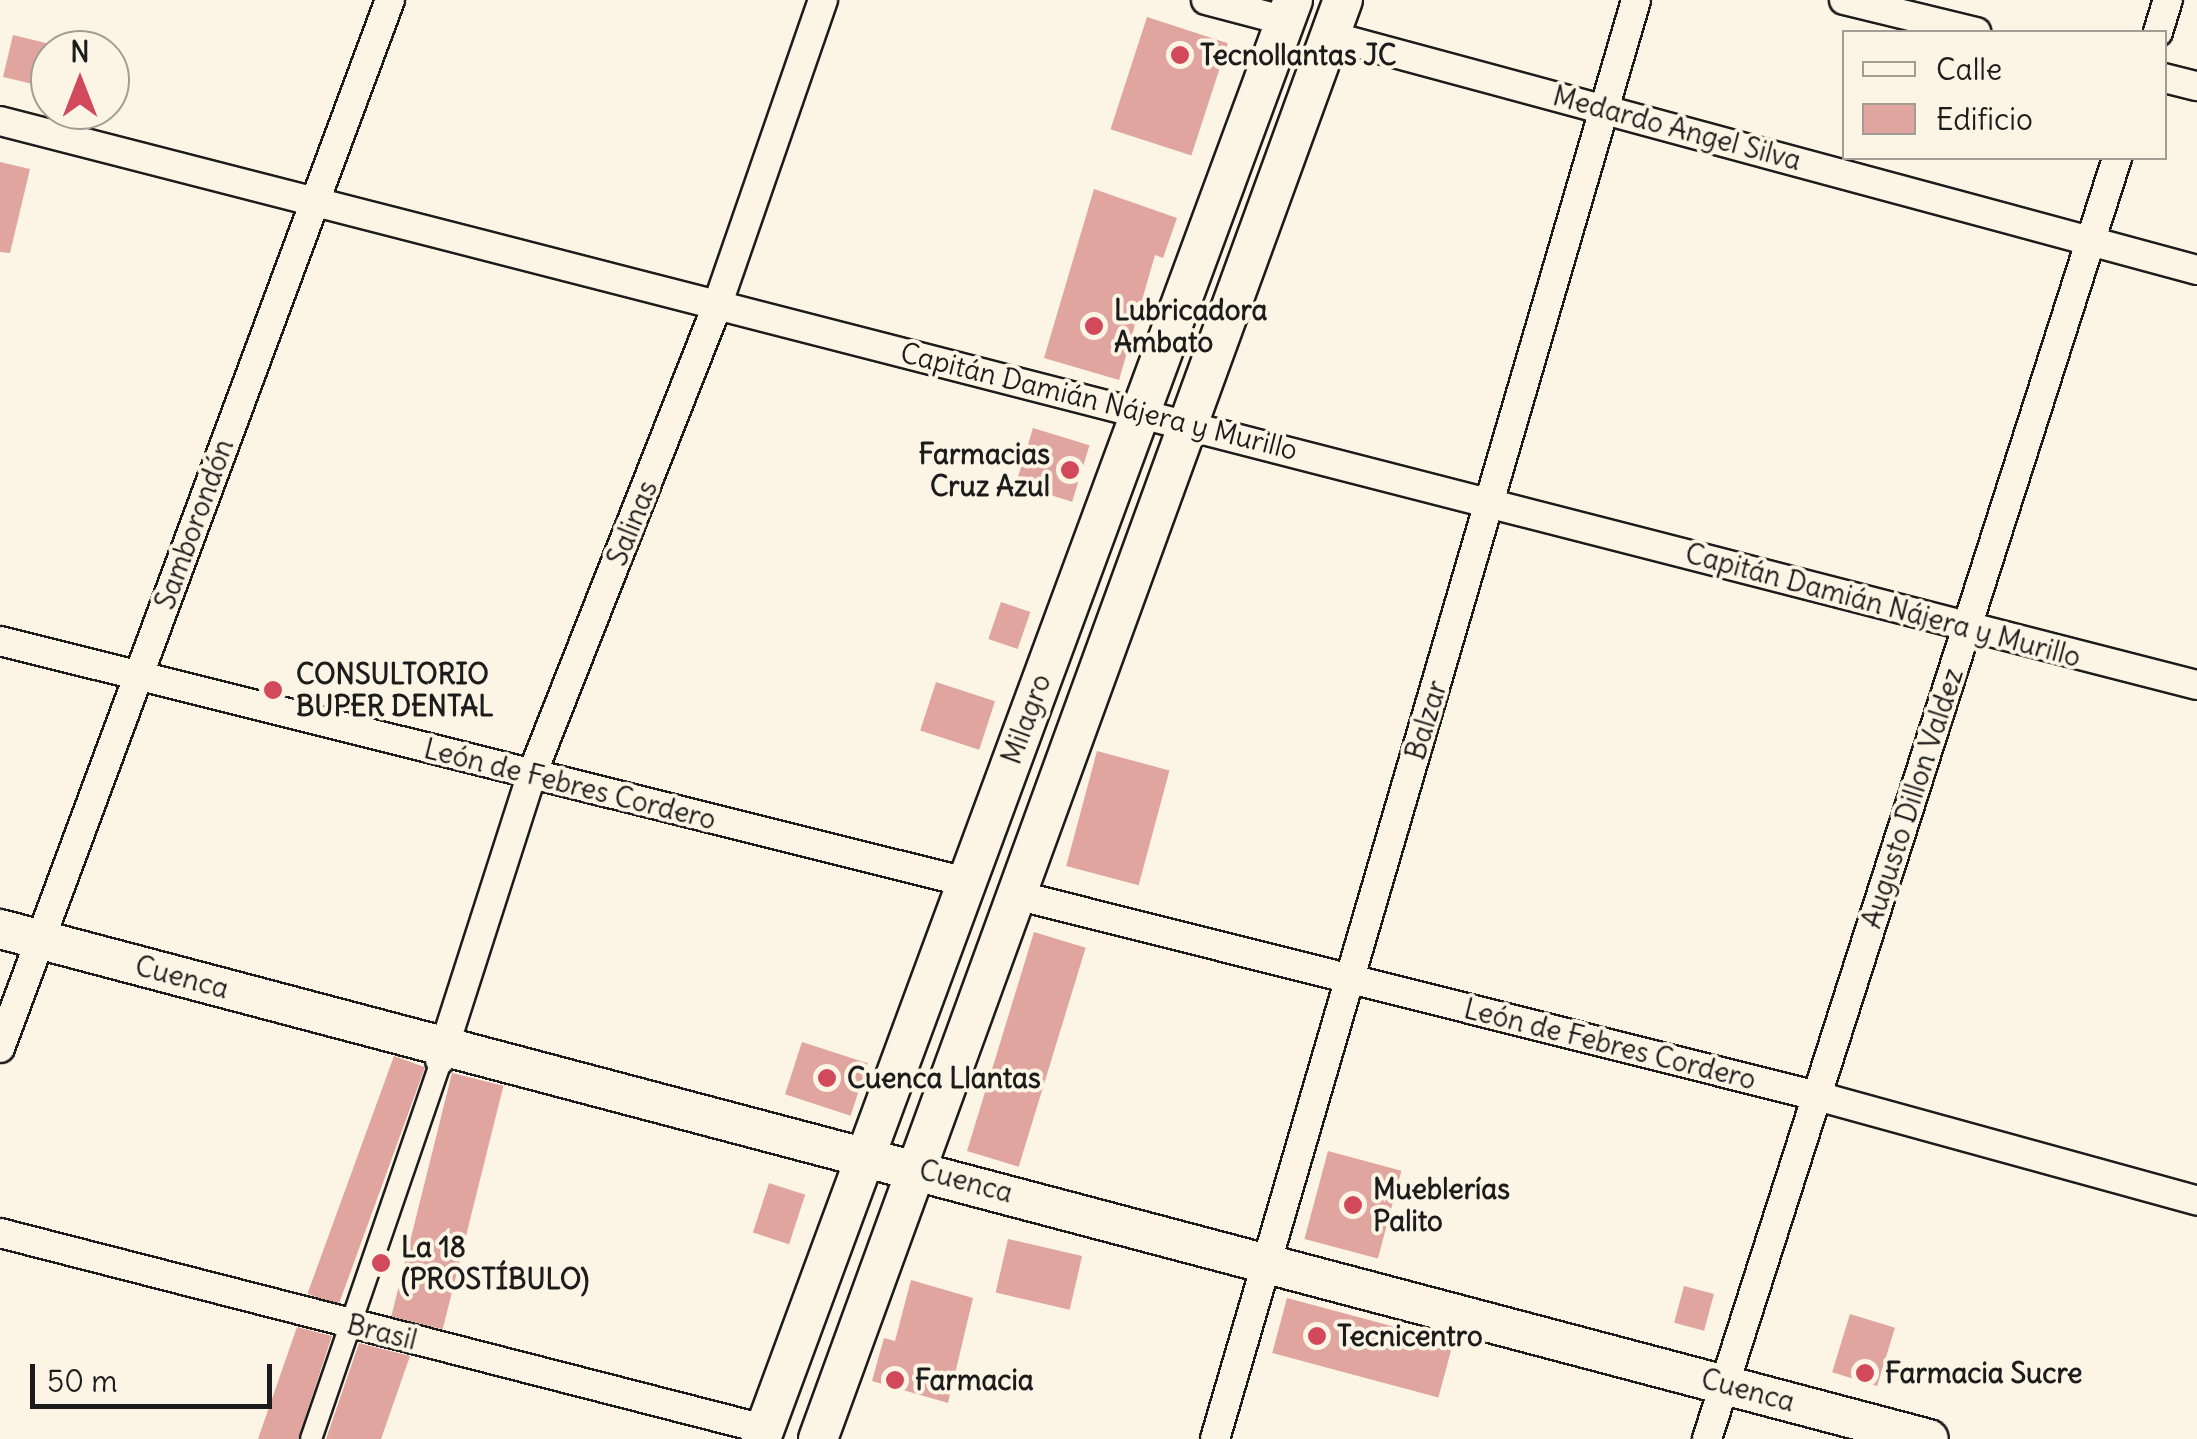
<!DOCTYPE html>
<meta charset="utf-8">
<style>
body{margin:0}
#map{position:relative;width:2197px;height:1439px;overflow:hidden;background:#fcf5e5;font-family:Delius,sans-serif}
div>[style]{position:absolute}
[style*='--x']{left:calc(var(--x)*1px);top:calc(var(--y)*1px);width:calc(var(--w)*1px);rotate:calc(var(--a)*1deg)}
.building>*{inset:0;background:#dfa59e;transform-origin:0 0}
.roads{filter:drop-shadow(2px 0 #1c1c1c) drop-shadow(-2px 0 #1c1c1c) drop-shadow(0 2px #1c1c1c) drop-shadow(0 -2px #1c1c1c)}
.pedestrian>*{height:20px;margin:-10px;padding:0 10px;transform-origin:10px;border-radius:10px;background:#fcf5e5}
.minor>*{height:28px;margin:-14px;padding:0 14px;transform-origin:14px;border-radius:14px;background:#fcf5e5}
.secondary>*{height:38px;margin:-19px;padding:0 19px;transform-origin:19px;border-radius:19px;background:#fcf5e5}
.dots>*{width:28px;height:28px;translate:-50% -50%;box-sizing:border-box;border:5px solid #fcf5e5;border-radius:50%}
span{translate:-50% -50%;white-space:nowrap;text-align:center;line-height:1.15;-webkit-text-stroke:8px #fcf5e5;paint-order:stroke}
.poi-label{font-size:28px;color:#1c1c1c;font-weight:700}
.left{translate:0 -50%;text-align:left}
.right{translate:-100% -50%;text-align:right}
.street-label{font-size:28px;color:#1c1c1c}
.legend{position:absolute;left:1842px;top:30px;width:325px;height:130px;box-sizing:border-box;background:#fcf5e5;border:2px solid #a29e95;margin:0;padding:12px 18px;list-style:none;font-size:30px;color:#1c1c1c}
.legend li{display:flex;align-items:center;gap:20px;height:50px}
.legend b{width:50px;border:2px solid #a29e95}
.north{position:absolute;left:30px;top:30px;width:100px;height:100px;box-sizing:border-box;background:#fcf5e5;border:2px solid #a29e95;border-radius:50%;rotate:0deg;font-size:28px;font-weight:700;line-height:40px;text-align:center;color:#1c1c1c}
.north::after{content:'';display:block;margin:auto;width:35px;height:45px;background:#d1495b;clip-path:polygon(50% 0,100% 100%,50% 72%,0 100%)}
.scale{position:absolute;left:30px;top:1364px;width:242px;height:45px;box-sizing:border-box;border:5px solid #1c1c1c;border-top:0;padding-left:12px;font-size:30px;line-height:35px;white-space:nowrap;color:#1c1c1c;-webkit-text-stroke:8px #fcf5e5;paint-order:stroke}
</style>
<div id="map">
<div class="building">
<i style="left:1147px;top:17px;width:85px;height:118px;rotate:18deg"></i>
<i style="clip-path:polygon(13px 35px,50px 44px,50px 88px,3px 77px)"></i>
<i style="clip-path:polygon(0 162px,30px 169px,10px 253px,0 252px)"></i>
<i style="clip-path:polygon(1094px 189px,1177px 218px,1163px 258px,1155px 255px,1119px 380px,1044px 358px)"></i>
<i style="left:1033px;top:428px;width:59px;height:59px;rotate:17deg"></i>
<i style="left:1001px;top:602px;width:31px;height:39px;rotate:19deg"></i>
<i style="left:936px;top:682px;width:62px;height:51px;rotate:18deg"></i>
<i style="left:1097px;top:751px;width:75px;height:119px;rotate:15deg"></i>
<i style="left:1034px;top:932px;width:54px;height:229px;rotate:17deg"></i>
<i style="left:802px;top:1042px;width:69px;height:55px;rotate:18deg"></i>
<i style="left:394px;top:1056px;width:33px;height:253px;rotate:20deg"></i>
<i style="left:452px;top:1073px;width:53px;height:251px;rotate:14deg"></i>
<i style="left:1328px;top:1151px;width:76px;height:91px;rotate:15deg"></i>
<i style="left:769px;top:1183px;width:38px;height:52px;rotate:18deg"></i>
<i style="left:1008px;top:1239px;width:76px;height:55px;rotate:13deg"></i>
<i style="clip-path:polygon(911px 1280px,973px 1298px,948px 1403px,872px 1381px,884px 1338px,895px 1341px)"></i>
<i style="left:1684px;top:1286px;width:31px;height:38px;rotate:15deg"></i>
<i style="left:1287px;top:1298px;width:172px;height:57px;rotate:15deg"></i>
<i style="left:1850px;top:1314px;width:47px;height:61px;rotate:17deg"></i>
<i style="clip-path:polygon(297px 1327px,332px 1336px,298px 1439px,258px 1439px)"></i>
<i style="clip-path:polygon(359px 1343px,410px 1356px,381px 1439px,326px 1439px)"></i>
</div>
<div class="roads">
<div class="pedestrian">
<i style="--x:311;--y:1439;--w:399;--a:-71"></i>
</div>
<div class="minor">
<i style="--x:1206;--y:0;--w:83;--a:14.7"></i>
<i style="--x:1844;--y:0;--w:136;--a:13.6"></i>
<i style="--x:2158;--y:32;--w:34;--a:-73"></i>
<i style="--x:1331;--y:36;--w:897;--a:15.12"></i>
<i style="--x:2164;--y:78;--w:34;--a:14"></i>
<i style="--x:0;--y:121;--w:2268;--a:14.4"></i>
<i style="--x:0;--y:641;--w:996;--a:14.01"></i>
<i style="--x:1020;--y:896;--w:822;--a:14.09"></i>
<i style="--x:1817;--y:1096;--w:394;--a:15.4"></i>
<i style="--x:0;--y:1048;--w:1118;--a:-69.59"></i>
<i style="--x:440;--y:1060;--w:300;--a:-72.2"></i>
<i style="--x:532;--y:774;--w:503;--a:-68.43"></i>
<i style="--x:717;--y:306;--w:324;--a:-70.9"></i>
<i style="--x:0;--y:1233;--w:789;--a:14.39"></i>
<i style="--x:1215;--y:1439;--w:1499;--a:-73.69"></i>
<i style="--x:1707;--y:1439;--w:1345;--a:-72.25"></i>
</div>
<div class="secondary">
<i style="--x:0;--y:929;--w:1995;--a:14.81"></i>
<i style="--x:761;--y:1439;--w:1534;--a:-69.71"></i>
<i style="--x:818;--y:1439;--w:1532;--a:-69.96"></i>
</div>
</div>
<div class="dots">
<i style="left:1180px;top:55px;background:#d1495b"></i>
<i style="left:1094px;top:326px;background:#d1495b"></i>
<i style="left:1070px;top:470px;background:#d1495b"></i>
<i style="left:273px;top:690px;background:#d1495b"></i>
<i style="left:827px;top:1078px;background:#d1495b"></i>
<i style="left:1353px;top:1205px;background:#d1495b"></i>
<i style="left:381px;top:1263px;background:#d1495b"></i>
<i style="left:1317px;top:1336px;background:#d1495b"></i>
<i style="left:1865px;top:1373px;background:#d1495b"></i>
<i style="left:895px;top:1380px;background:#d1495b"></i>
</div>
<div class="poi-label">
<span class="left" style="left:1200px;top:55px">Tecnollantas JC</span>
<span class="left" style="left:1114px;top:326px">Lubricadora<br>Ambato</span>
<span class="right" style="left:1050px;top:470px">Farmacias<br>Cruz Azul</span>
<span class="left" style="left:296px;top:690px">CONSULTORIO<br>BUPER DENTAL</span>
<span class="left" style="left:847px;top:1078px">Cuenca Llantas</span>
<span class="left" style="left:1373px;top:1205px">Mueblerías<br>Palito</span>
<span class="left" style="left:401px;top:1263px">La 18<br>(PROSTÍBULO)</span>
<span class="left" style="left:1337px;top:1336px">Tecnicentro</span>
<span class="left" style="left:1885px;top:1373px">Farmacia Sucre</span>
<span class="left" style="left:915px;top:1380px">Farmacia</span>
</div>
<div class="street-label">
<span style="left:1677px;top:128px;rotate:15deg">Medardo Angel Silva</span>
<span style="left:1099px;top:401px;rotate:14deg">Capitán Damián Nájera y Murillo</span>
<span style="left:632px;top:523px;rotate:-68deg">Salinas</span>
<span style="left:194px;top:524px;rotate:-70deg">Samborondón</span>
<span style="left:1883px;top:605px;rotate:15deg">Capitán Damián Nájera y Murillo</span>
<span style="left:1026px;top:719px;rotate:-70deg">Milagro</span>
<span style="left:1426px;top:720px;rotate:-73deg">Balzar</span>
<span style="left:570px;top:784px;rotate:14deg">León de Febres Cordero</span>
<span style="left:1912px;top:798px;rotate:-72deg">Augusto Dillon Valdez</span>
<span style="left:182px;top:977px;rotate:15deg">Cuenca</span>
<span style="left:1610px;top:1044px;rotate:14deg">León de Febres Cordero</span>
<span style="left:966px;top:1181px;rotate:15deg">Cuenca</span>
<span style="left:382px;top:1332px;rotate:14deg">Brasil</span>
<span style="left:1748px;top:1390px;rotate:15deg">Cuenca</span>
</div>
<ul class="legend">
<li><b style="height:12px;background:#fcf5e5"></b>Calle</li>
<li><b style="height:28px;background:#dfa59e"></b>Edificio</li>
</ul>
<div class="north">N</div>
<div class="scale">50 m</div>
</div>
